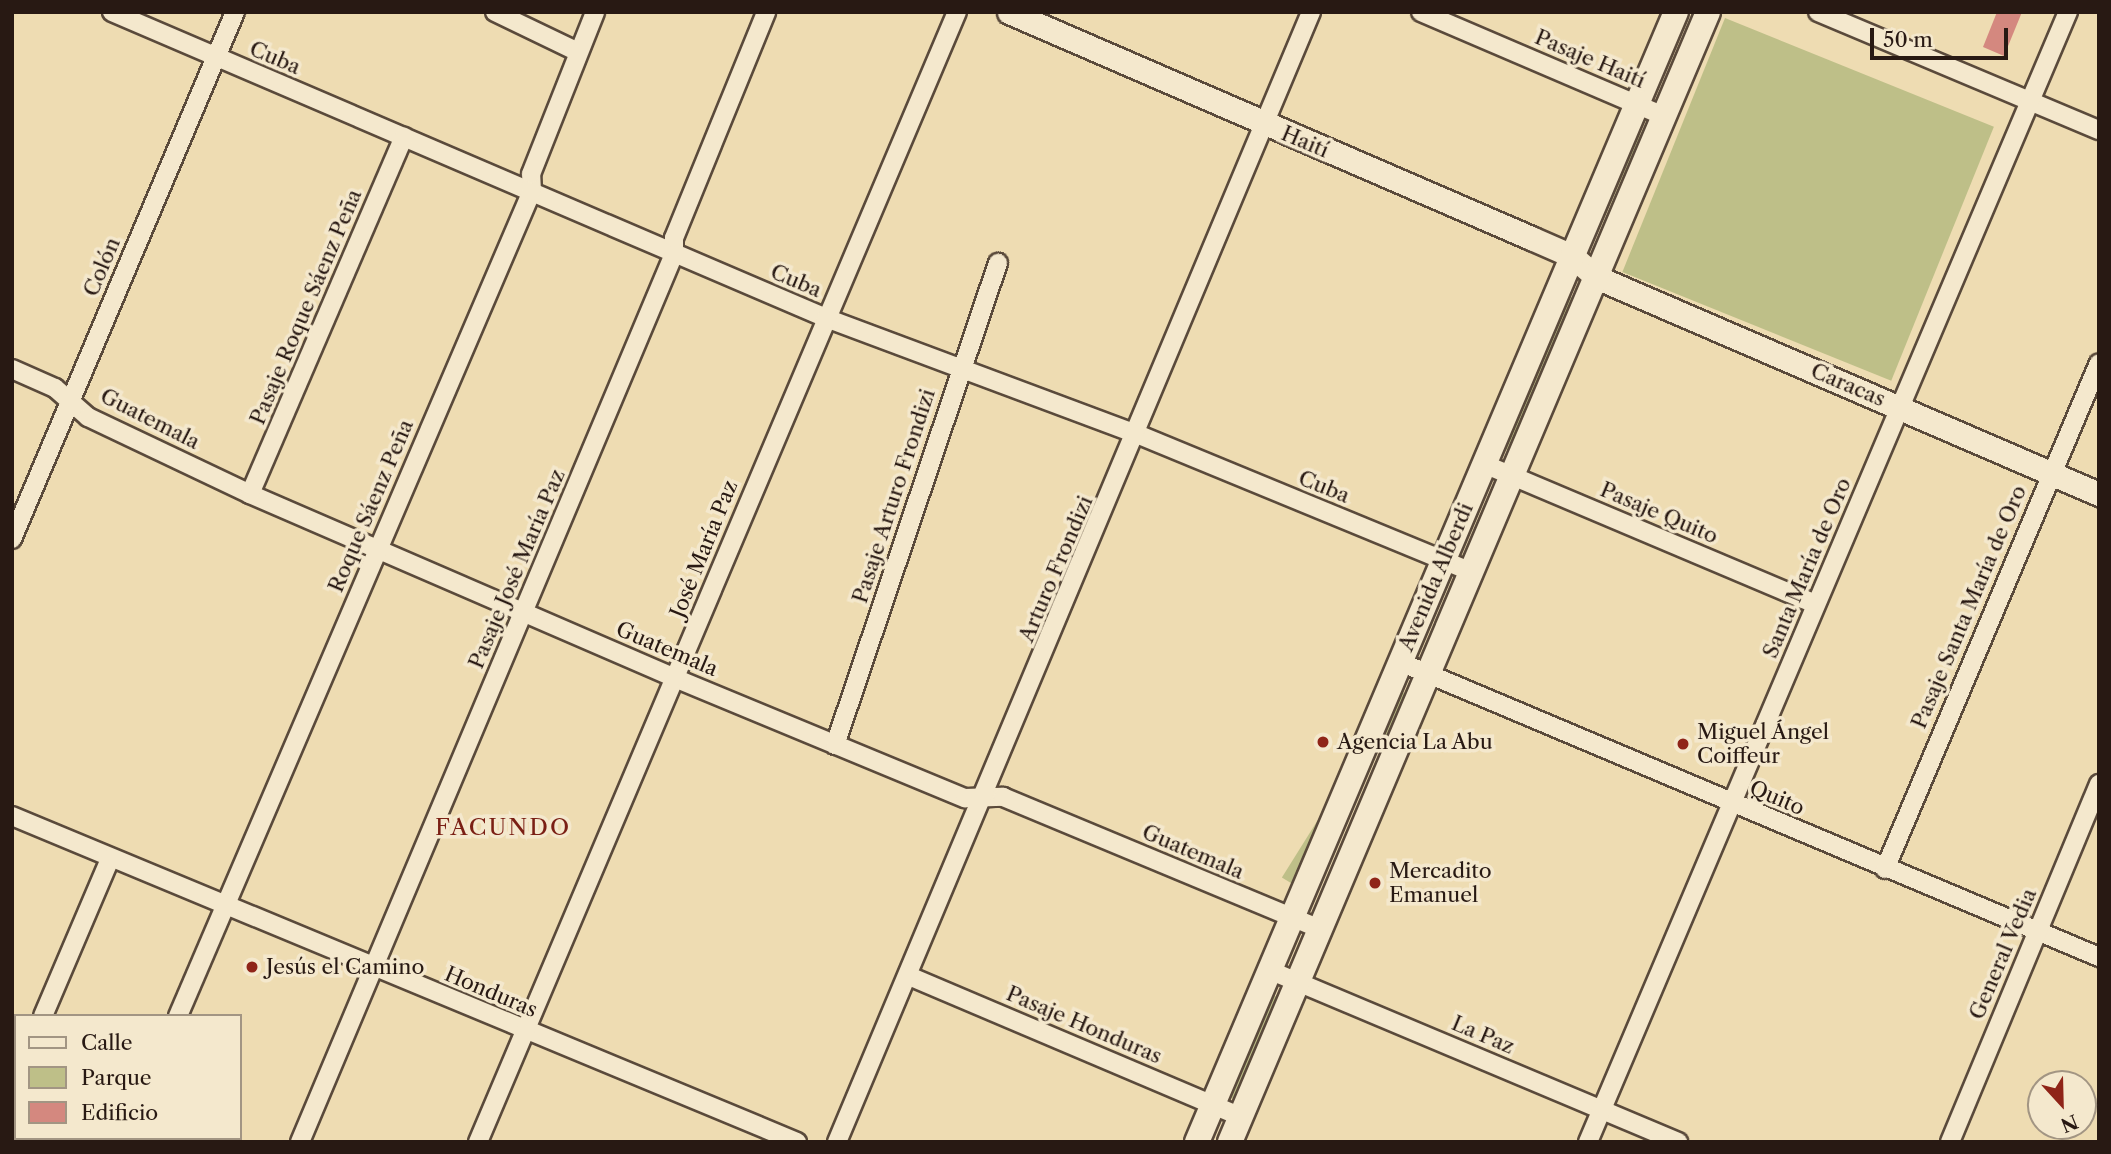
<!DOCTYPE html>
<meta charset="utf-8">
<style>
body{margin:0}
#map{position:relative;width:2111px;height:1154px;overflow:hidden;background:#eedcb2;font-family:"Libre Caslon Text",serif}
div>[style]{position:absolute}
[style*='--x']{left:calc(var(--x)*1px);top:calc(var(--y)*1px);width:calc(var(--w)*1px);rotate:calc(var(--a)*1deg)}
.green>*{inset:0;background:#bebf88;transform-origin:0 0}
.building>*{inset:0;background:#d4887f}
.roads{filter:drop-shadow(2px 0 #5a4a3b) drop-shadow(-2px 0 #5a4a3b) drop-shadow(0 2px #5a4a3b) drop-shadow(0 -2px #5a4a3b)}
.minor>*{height:18px;margin:-9px;padding:0 9px;transform-origin:9px;border-radius:9px;background:#f4e8cd}
.tertiary>*{height:23px;margin:-11.5px;padding:0 11.5px;transform-origin:11.5px;border-radius:11.5px;background:#f4e8cd}
.secondary>*{height:24px;margin:-12px;padding:0 12px;transform-origin:12px;border-radius:12px;background:#f4e8cd}
.dots>*{width:19px;height:19px;translate:-50% -50%;box-sizing:border-box;border:4px solid #f4e8cd;border-radius:50%}
span{translate:-50% -50%;white-space:nowrap;text-align:center;line-height:1.15;-webkit-text-stroke:7px #f4e8cd;paint-order:stroke}
.street-label{font-size:21px;color:#281913}
.poi-label{font-size:21px;color:#281913}
.left{translate:0 -50%;text-align:left}
.neighbourhood-label{font-size:23px;color:#7a1f14;letter-spacing:2px}
.frame{position:absolute;inset:0;border:14px solid #281913;pointer-events:none}
.legend{position:absolute;left:14px;top:1014px;width:228px;height:126px;box-sizing:border-box;background:#f4e8cd;border:2px solid #a29583;margin:0;padding:9px 12px;list-style:none;font-size:21px;color:#281913}
.legend li{display:flex;align-items:center;gap:14px;height:35px}
.legend b{width:35px;border:2px solid #a29583}
.north{position:absolute;left:2027px;top:1070px;width:70px;height:70px;box-sizing:border-box;background:#f4e8cd;border:2px solid #a29583;border-radius:50%;rotate:158deg;font-size:19px;font-weight:700;line-height:28px;text-align:center;color:#281913}
.north::after{content:'';display:block;margin:auto;width:24px;height:32px;background:#8f2418;clip-path:polygon(50% 0,100% 100%,50% 72%,0 100%)}
.scale{position:absolute;left:1870px;top:28px;width:138px;height:32px;box-sizing:border-box;border:4px solid #281913;border-top:0;padding-left:9px;font-size:21px;line-height:24px;white-space:nowrap;color:#281913;-webkit-text-stroke:5px #f4e8cd;paint-order:stroke}
</style>
<div id="map">
<div class="green">
<i style="left:1725px;top:18px;width:290px;height:274px;rotate:22deg"></i>
<i style="left:1632px;top:131px;width:10px;height:109px;rotate:24deg"></i>
<i style="clip-path:polygon(1567px 295px,1578px 300px,1511px 451px,1501px 448px)"></i>
<i style="left:1399px;top:690px;width:13px;height:221px;rotate:32deg"></i>
<i style="clip-path:polygon(1272px 995px,1282px 999px,1238px 1102px,1230px 1097px)"></i>
</div>
<div class="building">
<i style="clip-path:polygon(1997px 12px,2022px 12px,2004px 56px,1983px 47px)"></i>
</div>
<div class="roads">
<div class="minor">
<i style="--x:112;--y:12;--w:777;--a:23.2"></i>
<i style="--x:826;--y:318;--w:332;--a:20.5"></i>
<i style="--x:1137;--y:434;--w:361;--a:22.4"></i>
<i style="--x:495;--y:12;--w:92;--a:25.7"></i>
<i style="--x:1421;--y:12;--w:264;--a:23.2"></i>
<i style="--x:1818;--y:12;--w:305;--a:22.8"></i>
<i style="--x:12;--y:369;--w:47;--a:23.8"></i>
<i style="--x:55;--y:388;--w:44;--a:41.3"></i>
<i style="--x:88;--y:417;--w:179;--a:25.4"></i>
<i style="--x:250;--y:494;--w:465;--a:23.4"></i>
<i style="--x:677;--y:679;--w:312;--a:22.5"></i>
<i style="--x:965;--y:798;--w:38;--a:-2"></i>
<i style="--x:1003;--y:797;--w:343;--a:22.6"></i>
<i style="--x:1484;--y:464;--w:360;--a:22.9"></i>
<i style="--x:250;--y:494;--w:389;--a:-66.7"></i>
<i style="--x:12;--y:539;--w:572;--a:-67.06"></i>
<i style="--x:1400;--y:662;--w:759;--a:22.88"></i>
<i style="--x:835;--y:745;--w:509;--a:-71.32"></i>
<i style="--x:12;--y:816;--w:850;--a:22.55"></i>
<i style="--x:1885;--y:869;--w:549;--a:-67.08"></i>
<i style="--x:1269;--y:970;--w:444;--a:22.8"></i>
<i style="--x:909;--y:976;--w:361;--a:23"></i>
<i style="--x:43;--y:1016;--w:171;--a:-66.9"></i>
<i style="--x:178;--y:1016;--w:898;--a:-66.78"></i>
<i style="--x:532;--y:191;--w:17;--a:-93"></i>
<i style="--x:531;--y:174;--w:174;--a:-68.4"></i>
<i style="--x:12;--y:1087;--w:9;--a:-63"></i>
<i style="--x:124;--y:1142;--w:4;--a:-76"></i>
<i style="--x:300;--y:1142;--w:964;--a:-67.16"></i>
<i style="--x:674;--y:254;--w:16;--a:-90"></i>
<i style="--x:674;--y:238;--w:244;--a:-67.8"></i>
<i style="--x:478;--y:1142;--w:1227;--a:-67.03"></i>
<i style="--x:837;--y:1142;--w:1225;--a:-67.24"></i>
<i style="--x:1588;--y:1142;--w:1228;--a:-66.99"></i>
<i style="--x:1950;--y:1142;--w:388;--a:-67.4"></i>
</div>
<div class="tertiary">
<i style="--x:1009;--y:12;--w:569;--a:23.41"></i>
<i style="--x:1531;--y:238;--w:45;--a:23.7"></i>
<i style="--x:1572;--y:256;--w:32;--a:41"></i>
<i style="--x:1596;--y:277;--w:548;--a:23.34"></i>
</div>
<div class="secondary">
<i style="--x:1197;--y:1142;--w:1227;--a:-67.03"></i>
<i style="--x:1230;--y:1142;--w:1227;--a:-67.07"></i>
</div>
</div>
<div class="dots">
<i style="left:1323px;top:742px;background:#8f2418"></i>
<i style="left:1683px;top:744px;background:#8f2418"></i>
<i style="left:1375px;top:883px;background:#8f2418"></i>
<i style="left:252px;top:967px;background:#8f2418"></i>
</div>
<div class="street-label">
<span style="left:275px;top:58px;rotate:23deg">Cuba</span>
<span style="left:1590px;top:59px;rotate:23deg">Pasaje Haití</span>
<span style="left:1305px;top:142px;rotate:23deg">Haití</span>
<span style="left:102px;top:267px;rotate:-67deg">Colón</span>
<span style="left:796px;top:281px;rotate:23deg">Cuba</span>
<span style="left:306px;top:307px;rotate:-67deg">Pasaje Roque Sáenz Peña</span>
<span style="left:1848px;top:385px;rotate:23deg">Caracas</span>
<span style="left:150px;top:419px;rotate:27deg">Guatemala</span>
<span style="left:1324px;top:487px;rotate:22deg">Cuba</span>
<span style="left:894px;top:496px;rotate:-72deg">Pasaje Arturo Frondizi</span>
<span style="left:371px;top:506px;rotate:-67deg">Roque Sáenz Peña</span>
<span style="left:1659px;top:513px;rotate:23deg">Pasaje Quito</span>
<span style="left:704px;top:549px;rotate:-68deg">José María Paz</span>
<span style="left:1807px;top:568px;rotate:-67deg">Santa María de Oro</span>
<span style="left:517px;top:569px;rotate:-67deg">Pasaje José María Paz</span>
<span style="left:1056px;top:569px;rotate:-67deg">Arturo Frondizi</span>
<span style="left:1436px;top:577px;rotate:-67deg">Avenida Alberdi</span>
<span style="left:1969px;top:607px;rotate:-67deg">Pasaje Santa María de Oro</span>
<span style="left:667px;top:649px;rotate:23deg">Guatemala</span>
<span style="left:1777px;top:798px;rotate:23deg">Quito</span>
<span style="left:1193px;top:852px;rotate:23deg">Guatemala</span>
<span style="left:2003px;top:954px;rotate:-67deg">General Vedia</span>
<span style="left:491px;top:992px;rotate:23deg">Honduras</span>
<span style="left:1084px;top:1025px;rotate:23deg">Pasaje Honduras</span>
<span style="left:1483px;top:1035px;rotate:23deg">La Paz</span>
</div>
<div class="poi-label">
<span class="left" style="left:1697px;top:744px">Miguel Ángel<br>Coiffeur</span>
<span class="left" style="left:1337px;top:742px">Agencia La Abu</span>
<span class="left" style="left:1389px;top:883px">Mercadito<br>Emanuel</span>
<span class="left" style="left:266px;top:967px">Jesús el Camino</span>
</div>
<div class="neighbourhood-label">
<span style="left:503px;top:827px">FACUNDO</span>
</div>
<div class="frame"></div>
<ul class="legend">
<li><b style="height:9px;background:#f4e8cd"></b>Calle</li>
<li><b style="height:19px;background:#bebf88"></b>Parque</li>
<li><b style="height:19px;background:#d4887f"></b>Edificio</li>
</ul>
<div class="north">N</div>
<div class="scale">50 m</div>
</div>
